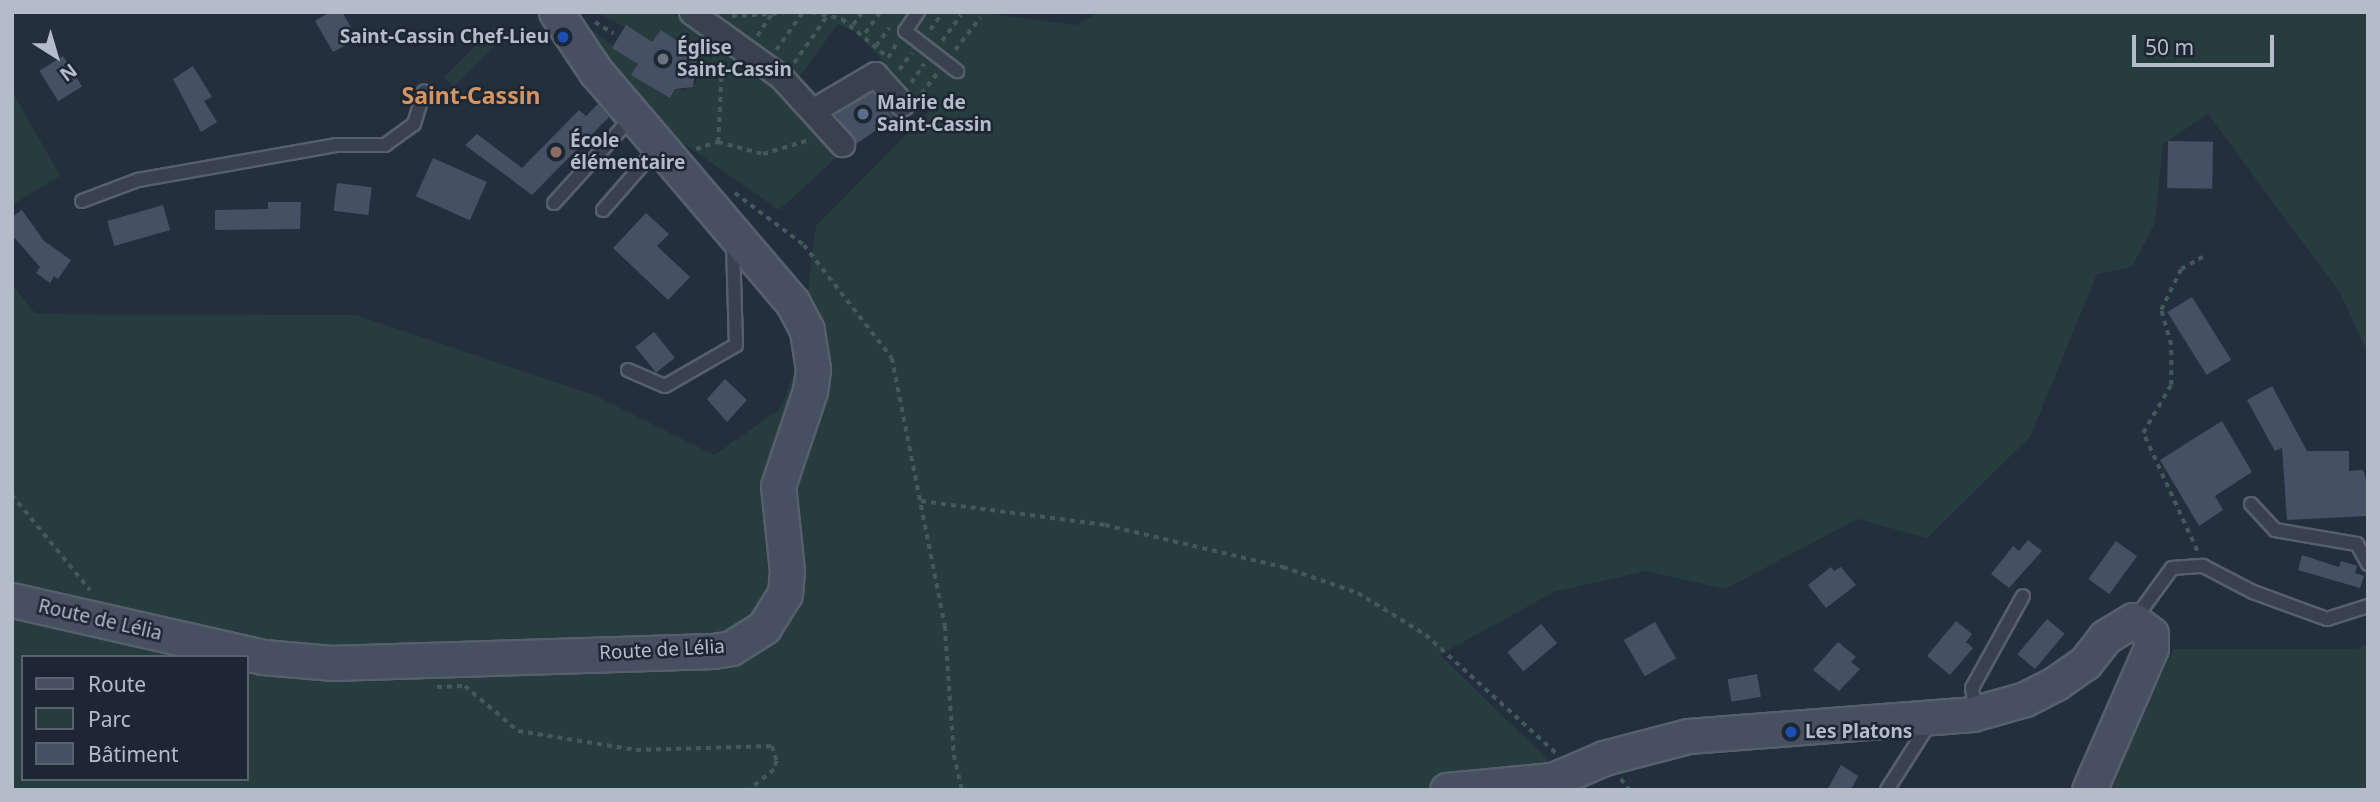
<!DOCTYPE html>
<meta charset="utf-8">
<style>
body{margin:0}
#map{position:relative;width:2380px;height:802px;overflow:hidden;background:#242f3e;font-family:"Noto Sans",sans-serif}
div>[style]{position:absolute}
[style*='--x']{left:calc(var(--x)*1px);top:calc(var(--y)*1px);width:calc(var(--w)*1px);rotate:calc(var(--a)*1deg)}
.green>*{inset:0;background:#263c3f;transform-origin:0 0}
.building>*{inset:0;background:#455162;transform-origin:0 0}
.path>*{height:3.5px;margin-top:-1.75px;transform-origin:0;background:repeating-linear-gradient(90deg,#44595c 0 5px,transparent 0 10px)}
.roads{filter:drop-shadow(2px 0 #565f6c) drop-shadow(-2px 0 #565f6c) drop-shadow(0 2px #565f6c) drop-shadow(0 -2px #565f6c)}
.lane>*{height:12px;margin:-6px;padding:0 6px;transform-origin:6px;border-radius:6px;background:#38414e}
.street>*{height:23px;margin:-11.5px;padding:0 11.5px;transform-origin:11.5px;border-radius:11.5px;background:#38414e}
.secondary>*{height:33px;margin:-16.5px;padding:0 16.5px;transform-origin:16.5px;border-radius:16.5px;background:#465061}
.dots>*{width:19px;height:19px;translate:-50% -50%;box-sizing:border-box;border:4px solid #1d2633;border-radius:50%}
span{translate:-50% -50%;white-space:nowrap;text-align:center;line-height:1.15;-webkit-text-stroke:5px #1d2633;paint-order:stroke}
.poi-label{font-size:19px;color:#b4bcc9;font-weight:700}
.right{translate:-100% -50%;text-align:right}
.left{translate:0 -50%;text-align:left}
.street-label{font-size:19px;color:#b4bcc9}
.quarter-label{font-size:23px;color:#d59563;font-weight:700}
.frame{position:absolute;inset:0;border:14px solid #b4bcc9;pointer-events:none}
.legend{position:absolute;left:21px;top:655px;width:228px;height:126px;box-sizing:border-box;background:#1d2633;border:2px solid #59626f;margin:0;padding:9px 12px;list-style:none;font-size:21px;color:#b4bcc9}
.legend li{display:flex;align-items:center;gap:14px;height:35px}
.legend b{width:35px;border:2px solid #59626f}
.north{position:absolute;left:21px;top:21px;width:70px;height:70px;-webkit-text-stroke:5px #1d2633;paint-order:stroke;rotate:143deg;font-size:19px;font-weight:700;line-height:28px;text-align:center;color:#b4bcc9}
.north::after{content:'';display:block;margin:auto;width:24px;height:32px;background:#b4bcc9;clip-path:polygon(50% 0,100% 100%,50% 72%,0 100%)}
.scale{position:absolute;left:2132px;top:35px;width:142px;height:32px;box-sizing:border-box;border:4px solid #b4bcc9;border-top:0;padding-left:9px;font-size:21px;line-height:24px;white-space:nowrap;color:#b4bcc9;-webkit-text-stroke:5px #1d2633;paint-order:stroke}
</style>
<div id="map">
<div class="green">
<i style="clip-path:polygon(596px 12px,673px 13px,792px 102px,836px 158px,779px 210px,670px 134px,604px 69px,581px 22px,638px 64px,632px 75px,669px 98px,675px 89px,685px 91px,697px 82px,692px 65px)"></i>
<i style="clip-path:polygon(evenodd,715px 12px,976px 12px,1075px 25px,1100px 12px,2368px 12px,2368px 353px,2340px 293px,2208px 114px,2163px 144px,2155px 223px,2132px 267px,2097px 274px,2030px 437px,1927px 538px,1858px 519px,1725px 589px,1646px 571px,1554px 592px,1440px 655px,1579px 790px,12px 790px,12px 285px,36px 314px,356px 315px,594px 395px,714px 455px,780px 409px,799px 362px,816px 226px,929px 111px,858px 34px,838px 24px,796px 81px,712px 24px,715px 12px,23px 657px,247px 657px,247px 779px,23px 779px,23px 657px)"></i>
<i style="left:494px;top:27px;width:14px;height:71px;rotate:45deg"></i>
<i style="clip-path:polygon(12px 91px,60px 176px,12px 205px)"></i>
<i style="clip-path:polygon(2368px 643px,2368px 790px,2104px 790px,2174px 649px,2357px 649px)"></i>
</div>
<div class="building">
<i style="clip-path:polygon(330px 12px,342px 12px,352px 29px,346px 32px,352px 42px,333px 52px,315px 21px)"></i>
<i style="clip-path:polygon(626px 25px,652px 42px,661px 30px,697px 54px,693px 87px,675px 89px,670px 98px,631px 75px,638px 64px,612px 48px)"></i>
<i style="left:63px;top:56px;width:36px;height:28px;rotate:58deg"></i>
<i style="clip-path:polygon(193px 66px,212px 97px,204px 101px,217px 122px,201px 132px,173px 79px)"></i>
<i style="clip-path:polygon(872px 92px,894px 118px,856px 144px,835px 114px)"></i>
<i style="clip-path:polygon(598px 104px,609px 117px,532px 195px,465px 145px,477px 134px,522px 168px,579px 110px,586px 116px)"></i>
<i style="left:2168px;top:141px;width:45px;height:47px;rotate:1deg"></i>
<i style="left:433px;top:158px;width:59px;height:42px;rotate:24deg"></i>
<i style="left:337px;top:183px;width:35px;height:28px;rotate:7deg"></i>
<i style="clip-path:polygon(268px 202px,301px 202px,300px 229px,215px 230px,215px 210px,268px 209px)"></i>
<i style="left:163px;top:205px;width:26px;height:58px;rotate:74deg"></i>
<i style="clip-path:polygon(22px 210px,44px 241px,71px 260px,58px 279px,54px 276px,50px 283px,36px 273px,40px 267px,12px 235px,12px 217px)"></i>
<i style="clip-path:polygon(646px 213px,669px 234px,657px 246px,690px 277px,668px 300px,613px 248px)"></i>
<i style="left:2192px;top:297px;width:74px;height:29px;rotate:58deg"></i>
<i style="left:654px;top:332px;width:33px;height:24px;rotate:51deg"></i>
<i style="clip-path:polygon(725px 379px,747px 400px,727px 422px,707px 399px)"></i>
<i style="clip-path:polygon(2272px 386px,2307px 451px,2349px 451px,2349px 471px,2363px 470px,2368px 485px,2368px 516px,2287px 520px,2282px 448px,2275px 451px,2247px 400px)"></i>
<i style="clip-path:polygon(2222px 421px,2252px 472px,2215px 496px,2223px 510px,2199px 526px,2160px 460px)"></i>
<i style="clip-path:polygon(2028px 540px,2042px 551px,2009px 588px,1991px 574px,2013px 546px,2019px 551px)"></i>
<i style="left:2116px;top:541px;width:26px;height:47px;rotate:36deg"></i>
<i style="clip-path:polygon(2302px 555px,2339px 567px,2341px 561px,2357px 566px,2355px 573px,2364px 576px,2360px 588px,2298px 570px)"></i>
<i style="clip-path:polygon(1831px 567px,1834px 571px,1841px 567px,1856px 585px,1826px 608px,1808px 585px)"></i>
<i style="left:2047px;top:619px;width:23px;height:46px;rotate:40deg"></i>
<i style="clip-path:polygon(1956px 621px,1972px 634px,1966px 642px,1973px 648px,1950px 675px,1927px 656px)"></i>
<i style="left:1655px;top:622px;width:42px;height:36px;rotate:60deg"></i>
<i style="left:1541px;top:624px;width:25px;height:44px;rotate:50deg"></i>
<i style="clip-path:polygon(1838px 642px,1856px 657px,1851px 662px,1860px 669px,1839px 691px,1813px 670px)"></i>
<i style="left:1757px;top:674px;width:23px;height:30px;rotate:80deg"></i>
<i style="clip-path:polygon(1841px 765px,1858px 776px,1851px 790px,1827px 790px)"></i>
</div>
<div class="path">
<i style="--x:812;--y:12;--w:31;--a:13"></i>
<i style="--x:842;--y:19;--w:56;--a:39.9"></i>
<i style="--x:732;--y:16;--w:40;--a:-2.9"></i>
<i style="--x:595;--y:22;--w:22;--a:32"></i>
<i style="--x:853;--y:25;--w:16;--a:-55"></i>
<i style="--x:930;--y:30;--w:22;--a:-54"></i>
<i style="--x:865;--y:33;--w:26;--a:-54"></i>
<i style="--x:757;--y:36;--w:27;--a:-56"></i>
<i style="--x:772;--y:14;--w:14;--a:-8"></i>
<i style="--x:942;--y:41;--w:32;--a:-54"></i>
<i style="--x:876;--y:46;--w:22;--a:-54"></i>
<i style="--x:776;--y:50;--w:47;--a:-54.6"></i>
<i style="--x:955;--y:50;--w:41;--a:-52"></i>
<i style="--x:888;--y:58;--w:16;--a:-60"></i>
<i style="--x:794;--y:63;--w:57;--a:-54.9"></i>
<i style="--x:899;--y:70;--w:21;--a:-53"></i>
<i style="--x:911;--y:83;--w:23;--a:-56"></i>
<i style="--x:921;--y:94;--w:14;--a:45"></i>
<i style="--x:921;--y:94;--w:28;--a:-52"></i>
<i style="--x:718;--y:142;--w:82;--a:-87.2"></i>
<i style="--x:696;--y:149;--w:23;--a:-18"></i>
<i style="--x:718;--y:142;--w:47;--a:14.9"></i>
<i style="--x:763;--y:154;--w:48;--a:-16.9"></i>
<i style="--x:735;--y:193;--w:86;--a:37"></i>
<i style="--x:804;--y:245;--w:143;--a:52.1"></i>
<i style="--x:892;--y:358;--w:273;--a:78.8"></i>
<i style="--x:945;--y:626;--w:129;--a:86"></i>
<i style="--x:954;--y:755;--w:36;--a:77"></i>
<i style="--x:12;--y:495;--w:123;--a:50.6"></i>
<i style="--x:921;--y:501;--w:186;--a:7.4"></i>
<i style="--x:1105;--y:525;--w:183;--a:13.3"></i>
<i style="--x:1283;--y:567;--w:79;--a:19.1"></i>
<i style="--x:1358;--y:593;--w:80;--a:31.7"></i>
<i style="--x:1426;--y:635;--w:176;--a:42.2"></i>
<i style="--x:2197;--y:551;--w:130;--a:-114.6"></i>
<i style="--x:2143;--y:433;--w:56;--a:-59.7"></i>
<i style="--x:2171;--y:385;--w:40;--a:-90"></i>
<i style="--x:2171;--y:345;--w:36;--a:-106"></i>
<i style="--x:2161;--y:310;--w:46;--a:-64"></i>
<i style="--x:2181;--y:269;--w:26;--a:-29"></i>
<i style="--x:437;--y:687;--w:28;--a:-2"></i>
<i style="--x:465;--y:686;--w:70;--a:40.3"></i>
<i style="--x:518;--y:731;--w:120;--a:9.1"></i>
<i style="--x:636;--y:750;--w:136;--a:-1.7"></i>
<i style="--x:772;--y:746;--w:16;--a:72"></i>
<i style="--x:777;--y:761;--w:9;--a:108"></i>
<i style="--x:774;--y:770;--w:32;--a:141"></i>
<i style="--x:1621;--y:779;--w:14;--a:51"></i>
</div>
<div class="roads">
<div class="lane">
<i style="--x:918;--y:12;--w:23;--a:124"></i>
<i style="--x:905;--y:31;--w:66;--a:37.6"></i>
<i style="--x:82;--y:201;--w:60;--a:-20.6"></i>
<i style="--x:138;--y:180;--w:201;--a:-10"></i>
<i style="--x:336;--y:145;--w:49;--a:0"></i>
<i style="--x:385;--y:145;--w:36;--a:-36"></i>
<i style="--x:414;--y:124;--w:34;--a:-73"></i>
<i style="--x:554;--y:203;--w:115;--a:-47.8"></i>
<i style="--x:603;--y:210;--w:84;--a:-48.9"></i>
<i style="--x:628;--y:370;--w:40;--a:23.4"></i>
<i style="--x:665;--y:386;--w:82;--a:-30"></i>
<i style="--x:736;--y:345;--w:101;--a:-91.7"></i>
<i style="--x:2251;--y:504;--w:35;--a:47"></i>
<i style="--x:2275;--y:530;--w:83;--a:9.7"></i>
<i style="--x:2357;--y:544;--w:23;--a:61"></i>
<i style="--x:2134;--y:620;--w:64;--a:-53.8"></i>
<i style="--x:2172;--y:568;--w:31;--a:-4"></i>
<i style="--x:2203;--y:566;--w:56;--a:27.5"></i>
<i style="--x:2253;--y:592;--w:79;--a:20"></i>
<i style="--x:2327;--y:619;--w:43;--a:-17.6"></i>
<i style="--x:1976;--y:713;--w:25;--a:-99"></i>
<i style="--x:1972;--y:688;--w:105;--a:-61"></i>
<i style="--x:1887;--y:790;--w:82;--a:-57.5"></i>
</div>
<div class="street">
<i style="--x:691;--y:12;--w:111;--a:35.8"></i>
<i style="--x:781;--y:77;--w:91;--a:47.7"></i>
<i style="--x:814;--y:110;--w:71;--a:-30.5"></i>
<i style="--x:875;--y:74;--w:40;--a:48"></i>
</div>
<div class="secondary">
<i style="--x:12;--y:600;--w:257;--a:12.8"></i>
<i style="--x:263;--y:657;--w:68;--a:5"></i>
<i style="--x:331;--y:663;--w:382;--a:-1.8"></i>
<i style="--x:713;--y:651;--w:18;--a:-9"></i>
<i style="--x:731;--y:648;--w:39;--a:-32"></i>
<i style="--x:764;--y:627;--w:39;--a:-58"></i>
<i style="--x:785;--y:594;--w:23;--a:-85"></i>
<i style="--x:787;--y:571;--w:85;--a:-96"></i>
<i style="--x:778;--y:486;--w:100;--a:-71.4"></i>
<i style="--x:810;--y:391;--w:22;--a:-82"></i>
<i style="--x:813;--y:369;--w:39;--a:-99"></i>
<i style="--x:807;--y:330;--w:32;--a:-118"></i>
<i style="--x:792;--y:302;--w:302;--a:-130.4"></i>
<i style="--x:596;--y:72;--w:72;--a:-123.7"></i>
<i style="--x:1447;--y:790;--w:106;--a:-5.4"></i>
<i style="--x:1553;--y:780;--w:56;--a:-23.3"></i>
<i style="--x:1604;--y:758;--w:87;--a:-14.7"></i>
<i style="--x:1688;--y:736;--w:285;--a:-4.4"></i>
<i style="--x:1972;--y:714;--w:55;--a:-15.8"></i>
<i style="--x:2025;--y:699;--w:35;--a:-27"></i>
<i style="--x:2056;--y:683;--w:35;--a:-35"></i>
<i style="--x:2085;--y:663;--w:33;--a:-52"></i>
<i style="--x:2105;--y:637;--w:33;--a:-31"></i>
<i style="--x:2133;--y:620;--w:23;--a:38"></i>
<i style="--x:2151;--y:634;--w:14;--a:90"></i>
<i style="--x:2151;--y:648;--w:155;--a:113.6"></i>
</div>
</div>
<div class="dots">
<i style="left:563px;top:37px;background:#1a4fb4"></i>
<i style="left:663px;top:59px;background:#6b7280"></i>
<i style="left:863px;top:114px;background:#5c6f8a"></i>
<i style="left:556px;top:152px;background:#8d6e63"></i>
<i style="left:1791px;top:732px;background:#1a4fb4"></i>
</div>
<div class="poi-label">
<span class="right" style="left:549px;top:37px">Saint-Cassin Chef-Lieu</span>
<span class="left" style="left:677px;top:59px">Église<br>Saint-Cassin</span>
<span class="left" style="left:877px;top:114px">Mairie de<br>Saint-Cassin</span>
<span class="left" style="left:570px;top:152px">École<br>élémentaire</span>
<span class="left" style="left:1805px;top:732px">Les Platons</span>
</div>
<div class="street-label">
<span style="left:100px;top:620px;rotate:13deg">Route de Lélia</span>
<span style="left:662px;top:650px;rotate:-3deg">Route de Lélia</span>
</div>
<div class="quarter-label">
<span style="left:471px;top:95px">Saint-Cassin</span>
</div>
<div class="frame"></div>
<ul class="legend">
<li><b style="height:9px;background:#465061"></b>Route</li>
<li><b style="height:19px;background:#263c3f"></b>Parc</li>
<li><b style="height:19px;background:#455162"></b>Bâtiment</li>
</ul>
<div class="north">N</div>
<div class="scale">50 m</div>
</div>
